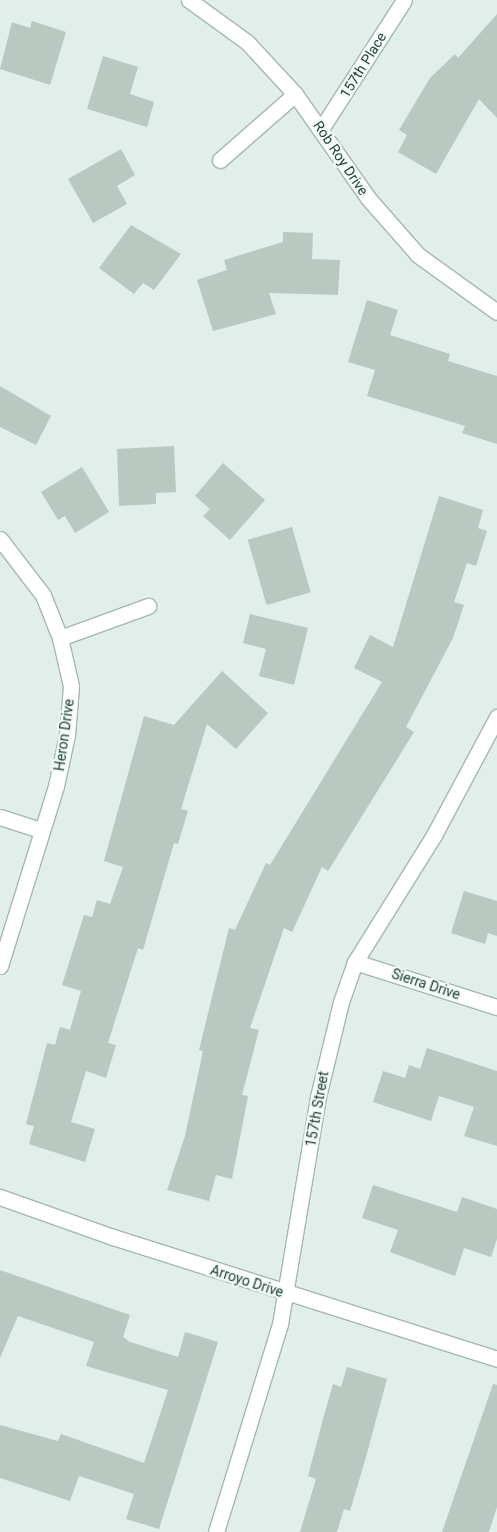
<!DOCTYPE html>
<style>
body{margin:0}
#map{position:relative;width:497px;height:1532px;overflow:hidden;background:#e2eee9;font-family:Roboto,sans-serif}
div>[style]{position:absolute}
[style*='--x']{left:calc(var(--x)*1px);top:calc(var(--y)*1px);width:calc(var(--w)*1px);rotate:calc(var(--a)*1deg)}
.building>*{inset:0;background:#b7c9c1;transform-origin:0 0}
.roads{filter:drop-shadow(1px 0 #a4b7b0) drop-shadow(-1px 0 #a4b7b0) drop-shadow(0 1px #a4b7b0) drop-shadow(0 -1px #a4b7b0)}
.minor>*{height:15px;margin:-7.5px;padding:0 7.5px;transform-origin:7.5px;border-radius:7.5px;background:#fff}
span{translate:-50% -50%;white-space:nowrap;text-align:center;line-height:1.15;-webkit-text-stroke:4.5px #f3faf6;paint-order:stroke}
.street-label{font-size:14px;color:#204138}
</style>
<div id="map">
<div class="building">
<i style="clip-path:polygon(497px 14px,497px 118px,479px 99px,436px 174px,398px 152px,407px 135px,399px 130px,430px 78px,455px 54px,458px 58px)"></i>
<i style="clip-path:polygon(32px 21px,66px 32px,50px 85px,0 69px,12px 22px,30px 28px)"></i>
<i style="clip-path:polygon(103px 56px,138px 67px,130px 94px,154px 102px,147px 127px,87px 109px)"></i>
<i style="clip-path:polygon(121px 149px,135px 175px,117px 186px,127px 204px,93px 223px,68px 179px)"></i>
<i style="clip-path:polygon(131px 225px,181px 254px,154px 290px,143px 283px,134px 294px,99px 268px)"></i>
<i style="clip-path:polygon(283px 232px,313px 233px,312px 259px,340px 260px,338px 295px,269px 293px,276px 314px,213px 331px,197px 280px,227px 270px,224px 260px,283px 242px)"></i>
<i style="clip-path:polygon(367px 300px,398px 310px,390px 335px,450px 354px,448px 361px,497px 376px,497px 444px,462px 433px,465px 426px,367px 396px,375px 370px,348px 362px)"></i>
<i style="clip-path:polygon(0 386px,51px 416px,36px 445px,0 427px)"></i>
<i style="clip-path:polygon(174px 446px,176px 492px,156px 493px,156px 504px,119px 506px,117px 449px)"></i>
<i style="clip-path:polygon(223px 463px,265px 500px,230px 540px,203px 516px,210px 509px,195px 496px)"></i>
<i style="clip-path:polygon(82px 467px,109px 512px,75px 533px,65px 516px,58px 520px,41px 492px)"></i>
<i style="clip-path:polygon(439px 496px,483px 510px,478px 528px,487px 531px,476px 566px,467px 563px,454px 602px,464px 605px,453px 638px,406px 727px,414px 732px,328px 871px,322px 867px,292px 932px,284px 928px,250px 1028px,259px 1030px,242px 1095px,248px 1096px,232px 1179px,216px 1175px,209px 1201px,167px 1190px,185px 1136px,203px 1051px,199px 1050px,229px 928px,235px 930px,266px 863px,270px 865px,382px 682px,354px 668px,370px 635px,393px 647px)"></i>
<i style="left:292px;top:527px;width:68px;height:46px;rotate:74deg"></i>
<i style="clip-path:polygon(250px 614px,308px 628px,294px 685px,259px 676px,266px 649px,243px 643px)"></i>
<i style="clip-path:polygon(222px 671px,268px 713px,236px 749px,207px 724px,181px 809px,188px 811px,178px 844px,174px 843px,143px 950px,138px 948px,108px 1043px,116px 1045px,106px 1078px,86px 1071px,71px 1122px,95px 1129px,85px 1162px,29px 1144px,34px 1126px,26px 1124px,47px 1043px,55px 1045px,60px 1027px,70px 1030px,81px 991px,62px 985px,84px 915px,92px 917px,97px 900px,110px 904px,123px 867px,104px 861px,144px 716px,174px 725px)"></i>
<i style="clip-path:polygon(464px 891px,497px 901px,497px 936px,488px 933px,485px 944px,451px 933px)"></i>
<i style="clip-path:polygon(427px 1048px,497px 1071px,497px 1146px,464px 1136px,474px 1107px,439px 1096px,431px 1121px,373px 1102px,383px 1071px,405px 1078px,409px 1065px,420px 1069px)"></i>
<i style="clip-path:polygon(373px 1185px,457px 1212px,462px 1197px,497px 1209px,497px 1239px,491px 1257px,464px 1248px,455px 1276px,390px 1252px,398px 1230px,362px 1218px)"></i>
<i style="clip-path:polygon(0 1270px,130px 1315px,123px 1337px,130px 1342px,178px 1357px,185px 1332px,218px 1342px,159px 1529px,126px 1519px,134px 1494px,79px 1476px,70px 1501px,0 1478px,0 1425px,58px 1441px,61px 1434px,144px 1463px,168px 1390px,86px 1366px,94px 1342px,18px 1316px,0 1358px)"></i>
<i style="clip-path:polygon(347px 1367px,387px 1379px,366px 1457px,350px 1511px,344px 1509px,337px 1532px,300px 1532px,316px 1479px,308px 1476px,323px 1419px,333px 1384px,341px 1387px)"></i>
<i style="clip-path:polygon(493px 1384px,497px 1385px,497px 1507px,489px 1532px,442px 1532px)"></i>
</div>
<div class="roads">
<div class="minor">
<i style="--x:189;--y:0;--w:72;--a:35.9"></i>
<i style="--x:247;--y:42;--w:71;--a:47.3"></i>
<i style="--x:295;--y:94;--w:127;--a:54.9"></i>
<i style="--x:368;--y:198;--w:76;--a:48.7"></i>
<i style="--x:418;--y:255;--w:97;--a:35.8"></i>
<i style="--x:321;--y:129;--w:153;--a:-57.2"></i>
<i style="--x:220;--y:160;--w:100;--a:-41.3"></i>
<i style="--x:0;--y:539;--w:71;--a:52.5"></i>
<i style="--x:43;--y:595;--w:46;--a:68.4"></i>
<i style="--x:60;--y:638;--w:94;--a:-20"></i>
<i style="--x:0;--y:817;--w:42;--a:18"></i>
<i style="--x:355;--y:962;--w:149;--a:17.6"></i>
<i style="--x:0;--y:966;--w:189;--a:-72.7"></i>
<i style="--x:56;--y:786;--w:52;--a:-77.8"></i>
<i style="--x:67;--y:735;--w:49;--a:-85.3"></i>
<i style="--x:71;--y:686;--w:49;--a:-102.9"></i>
<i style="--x:0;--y:1197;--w:120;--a:19.5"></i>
<i style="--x:113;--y:1237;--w:403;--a:17.6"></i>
<i style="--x:216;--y:1532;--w:218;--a:-72.9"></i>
<i style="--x:280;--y:1324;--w:230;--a:-80.5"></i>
<i style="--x:318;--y:1097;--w:98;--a:-76.4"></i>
<i style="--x:341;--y:1002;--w:42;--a:-70.7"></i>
<i style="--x:355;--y:962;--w:150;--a:-58.1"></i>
<i style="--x:434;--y:835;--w:134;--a:-61.9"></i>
</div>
</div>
<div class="street-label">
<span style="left:363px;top:65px;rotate:-58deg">157th Place</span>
<span style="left:341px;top:158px;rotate:56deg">Rob Roy Drive</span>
<span style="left:64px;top:735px;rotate:-82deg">Heron Drive</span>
<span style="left:426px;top:984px;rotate:18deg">Sierra Drive</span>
<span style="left:317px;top:1109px;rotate:-80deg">157th Street</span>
<span style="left:247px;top:1281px;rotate:18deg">Arroyo Drive</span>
</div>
</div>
